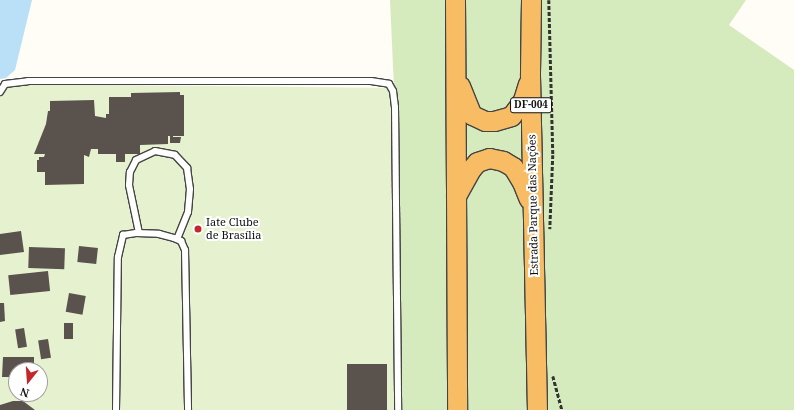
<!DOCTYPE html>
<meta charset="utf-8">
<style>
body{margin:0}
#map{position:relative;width:794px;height:410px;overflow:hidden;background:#fffdf5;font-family:"Noto Serif",serif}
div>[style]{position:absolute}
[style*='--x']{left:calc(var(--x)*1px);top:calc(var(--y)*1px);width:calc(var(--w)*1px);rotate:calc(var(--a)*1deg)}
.green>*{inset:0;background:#d5ebbd}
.pitch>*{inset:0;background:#e6f2cf}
.water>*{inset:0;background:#b9e0f7}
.building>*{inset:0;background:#5a524d;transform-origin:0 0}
.path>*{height:2.5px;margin-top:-1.25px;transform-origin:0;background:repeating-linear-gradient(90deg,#333 0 4px,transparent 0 6px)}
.roads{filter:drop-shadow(1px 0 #444) drop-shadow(-1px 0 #444) drop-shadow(0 1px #444) drop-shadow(0 -1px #444)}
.service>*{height:6px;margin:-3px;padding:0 3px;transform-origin:3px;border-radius:3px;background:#fff}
.trunk>*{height:19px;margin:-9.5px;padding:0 9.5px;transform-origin:9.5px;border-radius:9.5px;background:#f7bc64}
.dots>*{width:11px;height:11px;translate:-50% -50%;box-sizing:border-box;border:2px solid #fff;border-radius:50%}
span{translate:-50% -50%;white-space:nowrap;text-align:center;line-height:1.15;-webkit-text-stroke:4px #fff;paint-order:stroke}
.shield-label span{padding:1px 3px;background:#fff;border:1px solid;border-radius:3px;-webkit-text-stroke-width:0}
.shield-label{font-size:10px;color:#111;font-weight:700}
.street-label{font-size:11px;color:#111}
.poi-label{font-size:11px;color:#111}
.left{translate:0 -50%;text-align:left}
.north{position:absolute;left:8px;top:362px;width:40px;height:40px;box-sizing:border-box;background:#fff;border:1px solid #a0a0a0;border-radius:50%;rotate:197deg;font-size:11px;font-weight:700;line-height:16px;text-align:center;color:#111}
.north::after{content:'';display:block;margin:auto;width:14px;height:18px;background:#c4262e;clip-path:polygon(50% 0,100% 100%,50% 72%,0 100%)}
</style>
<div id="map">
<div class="green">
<i style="clip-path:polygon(390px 0,746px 0,729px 25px,794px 70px,794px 410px,399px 410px,394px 88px)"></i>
</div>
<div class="pitch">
<i style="clip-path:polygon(evenodd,0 84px,394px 88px,399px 410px,0 410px,0 84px,16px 370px,40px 370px,40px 394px,16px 394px,16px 370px)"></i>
</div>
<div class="water">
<i style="clip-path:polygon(0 0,32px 0,15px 70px,6px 78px,0 79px)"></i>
</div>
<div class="building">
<i style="clip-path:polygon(180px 92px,180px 95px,184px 95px,184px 136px,173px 136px,173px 137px,181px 137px,180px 143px,170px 143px,170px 136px,168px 136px,168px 144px,140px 145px,140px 154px,125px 154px,125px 162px,116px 162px,116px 154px,98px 154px,98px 149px,91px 149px,89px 157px,84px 155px,84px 184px,45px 185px,45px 172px,37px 172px,37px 160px,39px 160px,39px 157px,44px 157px,45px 154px,34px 154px,46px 124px,48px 111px,50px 111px,50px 101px,94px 100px,95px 116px,106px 118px,106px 114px,109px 114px,109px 97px,131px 97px,131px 93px)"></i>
<i style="clip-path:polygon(21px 231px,24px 252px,0 255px,0 234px)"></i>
<i style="left:79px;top:246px;width:19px;height:16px;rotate:6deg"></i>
<i style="left:29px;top:247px;width:36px;height:21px;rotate:2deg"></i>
<i style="left:48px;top:271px;width:20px;height:40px;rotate:84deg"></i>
<i style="left:69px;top:293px;width:17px;height:19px;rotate:10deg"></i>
<i style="clip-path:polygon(0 303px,4px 303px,5px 321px,0 322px)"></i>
<i style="left:64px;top:323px;width:9px;height:16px"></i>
<i style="left:24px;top:328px;width:19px;height:9px;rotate:81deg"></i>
<i style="left:48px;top:339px;width:19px;height:10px;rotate:81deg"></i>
<i style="clip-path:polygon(3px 357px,34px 357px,34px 370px,16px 370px,16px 377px,2px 377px)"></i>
<i style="left:347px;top:364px;width:40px;height:46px"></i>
<i style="clip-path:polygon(13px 401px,23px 401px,35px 410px,0 410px,0 405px)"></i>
</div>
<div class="path">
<i style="--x:549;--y:0;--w:155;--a:88.5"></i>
<i style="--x:553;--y:155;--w:74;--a:92.3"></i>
<i style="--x:553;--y:376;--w:35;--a:75"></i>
</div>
<div class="roads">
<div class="service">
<i style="--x:0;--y:92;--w:9;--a:-58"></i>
<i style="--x:5;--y:84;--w:23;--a:-7"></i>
<i style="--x:28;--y:81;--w:343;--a:0"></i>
<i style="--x:371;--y:81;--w:18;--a:9"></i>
<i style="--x:389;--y:84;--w:8;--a:60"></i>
<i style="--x:393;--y:91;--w:16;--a:83"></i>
<i style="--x:395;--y:107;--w:303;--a:89.4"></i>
<i style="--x:139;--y:233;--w:49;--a:-101.8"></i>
<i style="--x:129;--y:185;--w:13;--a:-86"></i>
<i style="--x:130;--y:172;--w:13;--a:-63"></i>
<i style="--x:136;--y:160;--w:21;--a:-25"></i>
<i style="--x:155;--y:151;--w:20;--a:11"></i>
<i style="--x:175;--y:155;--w:18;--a:47"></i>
<i style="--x:187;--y:168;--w:21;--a:82"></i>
<i style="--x:190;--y:189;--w:23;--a:95"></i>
<i style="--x:188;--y:212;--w:29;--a:112"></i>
<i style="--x:116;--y:410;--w:153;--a:-89.3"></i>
<i style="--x:118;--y:257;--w:23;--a:-77"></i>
<i style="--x:123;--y:235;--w:13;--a:-9"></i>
<i style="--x:136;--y:233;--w:23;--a:2"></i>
<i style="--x:159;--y:234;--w:16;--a:15"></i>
<i style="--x:174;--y:238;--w:8;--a:23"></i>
<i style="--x:181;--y:241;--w:10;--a:66"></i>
<i style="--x:185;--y:250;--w:160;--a:88.9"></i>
</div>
<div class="trunk">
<i style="--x:455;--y:0;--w:410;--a:89.7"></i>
<i style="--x:531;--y:0;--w:76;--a:90.8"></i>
<i style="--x:530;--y:76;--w:334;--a:88.8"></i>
<i style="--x:460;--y:86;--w:31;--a:68"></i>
<i style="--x:472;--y:115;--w:14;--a:25"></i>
<i style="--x:485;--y:121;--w:9;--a:0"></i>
<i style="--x:494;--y:121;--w:18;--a:-16"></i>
<i style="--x:511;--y:116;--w:8;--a:-50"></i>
<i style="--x:516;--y:110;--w:12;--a:-55"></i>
<i style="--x:523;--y:100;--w:17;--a:-73"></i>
<i style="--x:456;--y:196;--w:31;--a:-61"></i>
<i style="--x:471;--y:169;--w:9;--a:-49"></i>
<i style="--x:477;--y:162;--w:13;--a:-18"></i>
<i style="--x:489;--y:158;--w:14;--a:12"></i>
<i style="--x:503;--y:161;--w:12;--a:31"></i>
<i style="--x:513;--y:167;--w:17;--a:59"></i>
<i style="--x:522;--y:182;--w:18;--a:68"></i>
</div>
</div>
<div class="dots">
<i style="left:198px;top:229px;background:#c4262e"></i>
</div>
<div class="shield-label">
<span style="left:531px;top:105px">DF-004</span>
</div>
<div class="street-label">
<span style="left:533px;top:205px;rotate:-91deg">Estrada Parque das Nações</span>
</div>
<div class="poi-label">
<span class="left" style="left:206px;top:229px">Iate Clube<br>de Brasília</span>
</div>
<div class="north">N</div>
</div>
